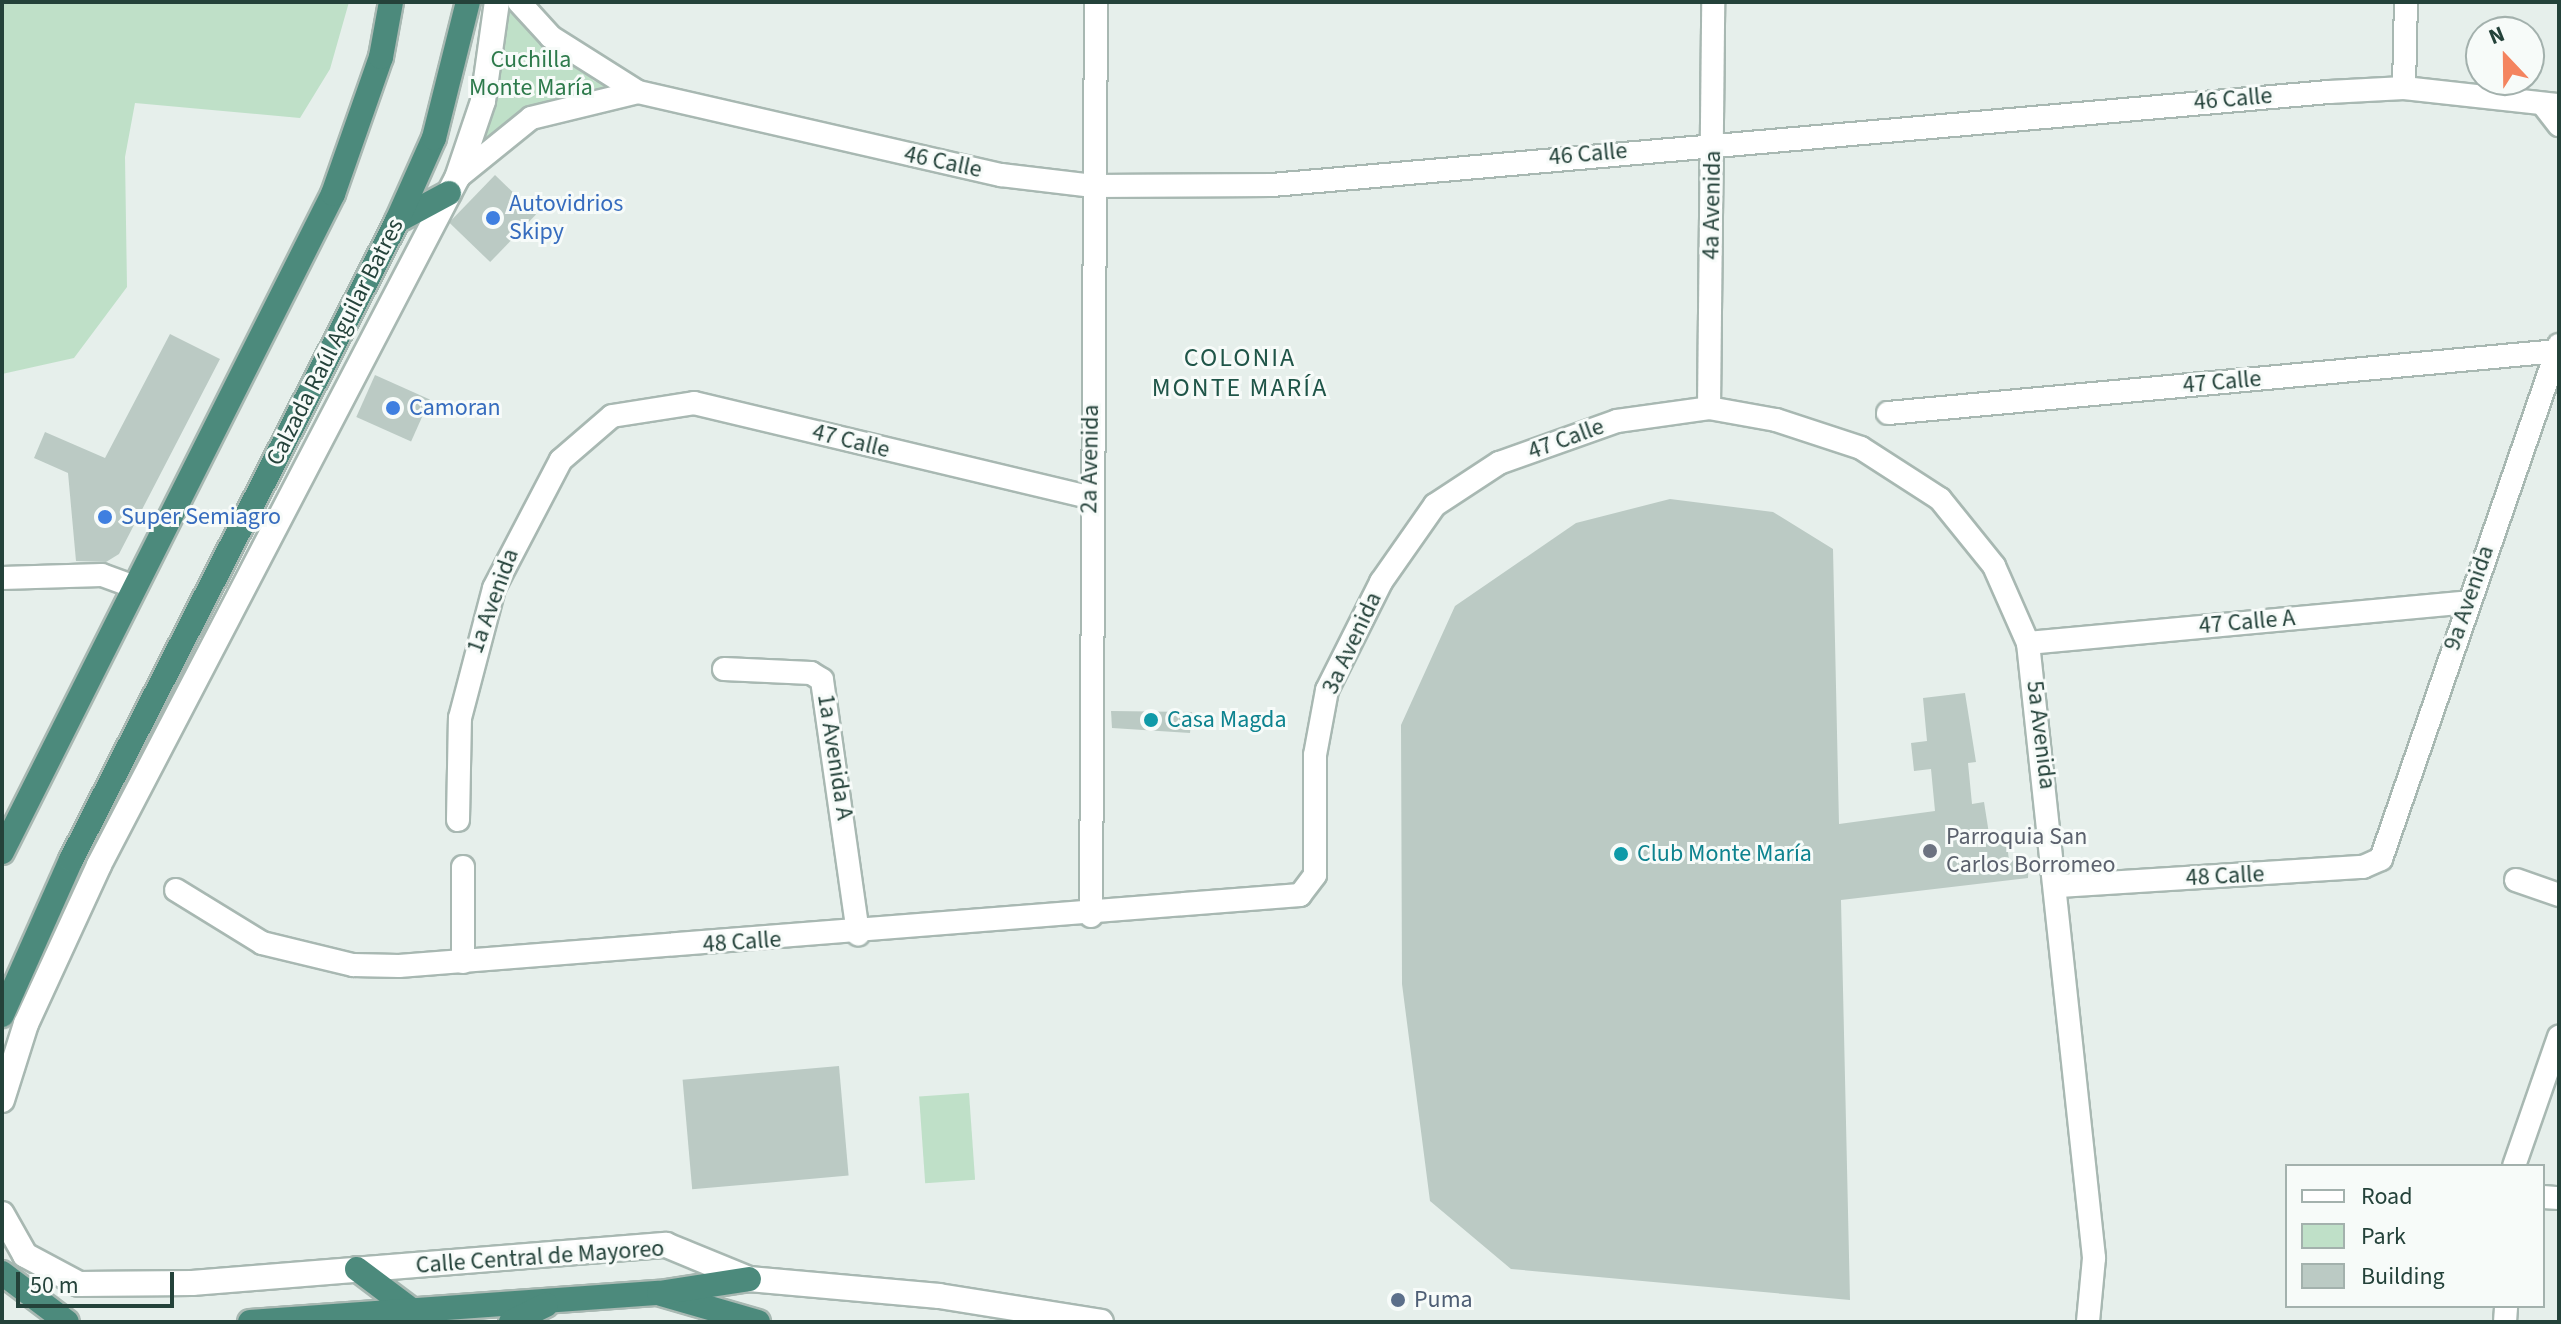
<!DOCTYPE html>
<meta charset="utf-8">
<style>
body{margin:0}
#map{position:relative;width:2561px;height:1324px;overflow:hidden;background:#e6efeb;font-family:"Source Sans 3",sans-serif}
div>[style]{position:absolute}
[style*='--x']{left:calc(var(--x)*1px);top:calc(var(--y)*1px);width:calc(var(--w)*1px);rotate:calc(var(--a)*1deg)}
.green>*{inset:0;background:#bfe0c8;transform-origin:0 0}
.building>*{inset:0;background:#bbcac4;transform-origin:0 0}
.roads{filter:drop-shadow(2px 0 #a8b8b2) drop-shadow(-2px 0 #a8b8b2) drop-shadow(0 2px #a8b8b2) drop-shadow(0 -2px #a8b8b2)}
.minor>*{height:22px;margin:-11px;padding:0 11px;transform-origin:11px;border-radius:11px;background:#fff}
.tertiary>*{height:24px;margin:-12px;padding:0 12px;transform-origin:12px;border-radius:12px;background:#fff}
.secondary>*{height:24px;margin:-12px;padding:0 12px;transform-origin:12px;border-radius:12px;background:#fff}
.trunk>*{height:24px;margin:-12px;padding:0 12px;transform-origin:12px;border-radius:12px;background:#4c8a7c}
.dots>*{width:22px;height:22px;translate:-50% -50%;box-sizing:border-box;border:4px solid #f7fbf9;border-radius:50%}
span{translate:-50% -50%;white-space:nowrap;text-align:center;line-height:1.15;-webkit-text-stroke:6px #f7fbf9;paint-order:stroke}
.park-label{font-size:24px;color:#2d7a4b}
.street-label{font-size:24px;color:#24423a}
.shop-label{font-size:24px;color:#366cbe}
.left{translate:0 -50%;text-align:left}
.culture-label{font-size:24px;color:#0d838f}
.worship-label{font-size:24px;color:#5b616d}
.service-label{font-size:24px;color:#4e5e75}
.neighbourhood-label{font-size:26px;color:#1f5548;letter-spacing:2px}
.frame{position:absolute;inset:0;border:4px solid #24423a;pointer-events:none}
.legend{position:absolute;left:2285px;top:1164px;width:260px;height:144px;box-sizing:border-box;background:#f7fbf9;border:2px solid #a3b1ad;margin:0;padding:10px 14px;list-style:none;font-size:24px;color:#24423a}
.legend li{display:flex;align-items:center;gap:16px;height:40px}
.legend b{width:40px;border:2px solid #a3b1ad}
.north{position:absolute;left:2465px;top:16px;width:80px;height:80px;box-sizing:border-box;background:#f7fbf9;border:2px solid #a3b1ad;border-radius:50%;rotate:338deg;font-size:22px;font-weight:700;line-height:32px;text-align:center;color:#24423a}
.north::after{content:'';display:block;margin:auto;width:28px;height:36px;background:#f4845f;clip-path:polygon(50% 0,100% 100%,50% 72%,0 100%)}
.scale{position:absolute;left:16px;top:1272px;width:158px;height:36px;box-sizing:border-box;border:4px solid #24423a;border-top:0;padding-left:10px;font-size:24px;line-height:28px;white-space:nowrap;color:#24423a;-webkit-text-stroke:6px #f7fbf9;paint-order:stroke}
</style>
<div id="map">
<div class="green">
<i style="clip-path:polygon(2px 2px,349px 2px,330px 69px,300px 118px,135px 103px,125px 157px,127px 287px,74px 358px,2px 374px)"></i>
<i style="clip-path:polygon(496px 2px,516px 2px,594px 81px,638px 92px,480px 147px)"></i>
<i style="left:969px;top:1093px;width:87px;height:50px;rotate:86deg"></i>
</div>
<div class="building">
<i style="left:495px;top:175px;width:57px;height:66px;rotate:44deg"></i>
<i style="clip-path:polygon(170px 334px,220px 359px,119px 554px,106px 562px,76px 561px,68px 473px,34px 458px,45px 432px,105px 458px)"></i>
<i style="left:375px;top:375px;width:60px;height:46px;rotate:24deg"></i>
<i style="clip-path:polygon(1670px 499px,1773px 512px,1833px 549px,1839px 824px,1935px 811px,1931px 769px,1914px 771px,1911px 743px,1927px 741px,1923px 698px,1965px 693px,1976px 762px,1968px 763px,1972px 804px,1984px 802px,1990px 840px,2007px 843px,2009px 861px,2029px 859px,2028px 878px,1841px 900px,1850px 1300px,1511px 1269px,1430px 1201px,1402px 984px,1401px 725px,1455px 606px,1576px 523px)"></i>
<i style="clip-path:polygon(1111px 711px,1192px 712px,1190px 733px,1112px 728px)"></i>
<i style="left:839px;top:1066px;width:110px;height:157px;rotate:85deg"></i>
</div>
<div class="roads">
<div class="minor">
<i style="--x:519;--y:2;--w:47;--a:47.6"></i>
<i style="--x:551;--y:37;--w:103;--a:32.3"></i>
<i style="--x:638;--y:92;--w:372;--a:12.9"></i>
<i style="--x:1001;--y:175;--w:93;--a:6.8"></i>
<i style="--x:1093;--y:186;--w:179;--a:-0.3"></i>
<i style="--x:1272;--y:185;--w:1061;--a:-5.03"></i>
<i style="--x:2329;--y:92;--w:75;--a:-3.1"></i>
<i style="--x:2404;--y:88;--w:156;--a:6.3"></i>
<i style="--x:2404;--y:88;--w:86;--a:-88.7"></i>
<i style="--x:2545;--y:107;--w:23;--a:52"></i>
<i style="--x:457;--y:178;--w:95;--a:-39"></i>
<i style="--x:531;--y:118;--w:110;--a:-13.7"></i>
<i style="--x:1709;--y:408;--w:406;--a:-89.4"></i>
<i style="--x:1888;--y:413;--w:672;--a:-5.29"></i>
<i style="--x:2;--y:578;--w:100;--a:-1.7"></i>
<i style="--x:102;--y:575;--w:35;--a:20"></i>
<i style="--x:2028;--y:643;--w:440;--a:-5.3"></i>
<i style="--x:724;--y:669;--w:87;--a:2.6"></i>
<i style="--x:811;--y:673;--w:13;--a:32"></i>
<i style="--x:822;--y:680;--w:257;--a:81.9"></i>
<i style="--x:458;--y:820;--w:102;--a:-88.9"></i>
<i style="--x:460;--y:718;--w:134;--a:-75.3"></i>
<i style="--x:494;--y:588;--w:144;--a:-62.4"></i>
<i style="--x:561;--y:460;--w:67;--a:-40.8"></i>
<i style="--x:612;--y:416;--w:83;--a:-9"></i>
<i style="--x:694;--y:403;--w:406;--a:13.4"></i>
<i style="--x:463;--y:867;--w:95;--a:90"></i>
<i style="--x:2516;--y:880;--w:46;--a:19.2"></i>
<i style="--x:2059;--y:886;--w:305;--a:-3.6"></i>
<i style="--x:2363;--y:867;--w:20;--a:-24"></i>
<i style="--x:2381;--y:859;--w:544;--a:-70.9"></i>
<i style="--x:176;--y:890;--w:101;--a:31.6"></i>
<i style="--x:262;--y:943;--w:94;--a:13.6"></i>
<i style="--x:353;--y:965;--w:46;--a:1.2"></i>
<i style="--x:399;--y:966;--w:904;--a:-4.51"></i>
<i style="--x:1300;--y:895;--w:25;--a:-53"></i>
<i style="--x:1315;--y:875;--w:120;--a:-90"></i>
<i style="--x:1315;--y:755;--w:66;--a:-79.5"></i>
<i style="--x:1327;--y:690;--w:121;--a:-63.4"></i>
<i style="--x:1381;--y:582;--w:94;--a:-55"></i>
<i style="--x:1435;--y:505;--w:77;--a:-33.3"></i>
<i style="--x:1499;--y:463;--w:125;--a:-19.6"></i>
<i style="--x:1617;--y:421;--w:93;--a:-8"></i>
<i style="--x:1709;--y:408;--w:68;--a:10.2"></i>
<i style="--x:1776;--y:420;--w:89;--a:18.2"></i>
<i style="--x:1861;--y:448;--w:94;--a:32.8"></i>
<i style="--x:1940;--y:499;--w:86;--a:51.1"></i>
<i style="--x:1994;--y:566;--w:84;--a:66.2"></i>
<i style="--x:2028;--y:643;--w:619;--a:83.87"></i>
<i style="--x:2094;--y:1258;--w:64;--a:95.4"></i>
<i style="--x:1091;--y:916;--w:914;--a:-89.69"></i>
<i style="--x:2514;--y:1166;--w:137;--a:-70.8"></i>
<i style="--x:2543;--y:1197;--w:16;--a:4"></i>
<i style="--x:2505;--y:1322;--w:16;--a:-86"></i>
</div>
<div class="tertiary">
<i style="--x:2;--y:1100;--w:80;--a:-72.5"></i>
<i style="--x:26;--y:1024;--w:175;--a:-65.3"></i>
<i style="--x:99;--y:865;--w:775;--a:-62.48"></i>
<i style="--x:457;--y:178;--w:81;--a:-71.3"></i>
<i style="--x:483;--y:101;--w:100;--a:-82"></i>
</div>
<div class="secondary">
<i style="--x:2;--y:1214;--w:47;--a:60.7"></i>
<i style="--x:25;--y:1255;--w:61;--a:28.2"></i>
<i style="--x:79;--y:1284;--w:113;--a:-0.5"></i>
<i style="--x:192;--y:1283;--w:476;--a:-4.6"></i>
<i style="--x:666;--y:1245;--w:90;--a:22.3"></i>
<i style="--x:749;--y:1279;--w:191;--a:5.1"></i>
<i style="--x:939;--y:1296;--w:164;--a:9.1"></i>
</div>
<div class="trunk">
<i style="--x:397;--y:221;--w:59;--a:-28.3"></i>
<i style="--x:2;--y:852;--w:737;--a:-63.3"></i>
<i style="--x:333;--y:194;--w:145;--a:-70.7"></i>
<i style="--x:381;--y:57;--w:56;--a:-79.7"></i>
<i style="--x:2;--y:1015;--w:170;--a:-66"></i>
<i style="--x:71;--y:860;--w:717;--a:-62.97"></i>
<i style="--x:397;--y:221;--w:91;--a:-66"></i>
<i style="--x:434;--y:138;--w:140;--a:-76"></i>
<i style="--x:357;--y:1269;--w:70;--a:36.9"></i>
<i style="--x:2;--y:1273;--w:81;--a:37"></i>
<i style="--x:661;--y:1294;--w:101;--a:16.1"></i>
<i style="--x:250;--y:1322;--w:410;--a:-4.1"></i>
<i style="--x:659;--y:1293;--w:91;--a:-8.8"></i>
<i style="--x:511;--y:1322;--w:39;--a:-26"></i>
</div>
</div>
<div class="dots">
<i style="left:493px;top:218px;background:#3f7fe0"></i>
<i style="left:393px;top:408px;background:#3f7fe0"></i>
<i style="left:105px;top:517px;background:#3f7fe0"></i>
<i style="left:1151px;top:720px;background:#0f9aa8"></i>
<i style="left:1930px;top:851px;background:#6b7280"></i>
<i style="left:1621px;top:854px;background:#0f9aa8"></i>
<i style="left:1398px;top:1300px;background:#5c6f8a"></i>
</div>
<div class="park-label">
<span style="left:531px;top:74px">Cuchilla<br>Monte María</span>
</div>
<div class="street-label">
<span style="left:2233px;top:99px;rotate:-5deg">46 Calle</span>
<span style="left:1588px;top:154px;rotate:-5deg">46 Calle</span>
<span style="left:943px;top:162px;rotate:12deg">46 Calle</span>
<span style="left:1712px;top:205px;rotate:-89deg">4a Avenida</span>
<span style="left:335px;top:342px;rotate:-63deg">Calzada Raúl Aguilar Batres</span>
<span style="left:2222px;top:382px;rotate:-5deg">47 Calle</span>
<span style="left:1566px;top:439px;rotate:-20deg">47 Calle</span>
<span style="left:851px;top:441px;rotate:14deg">47 Calle</span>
<span style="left:1090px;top:459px;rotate:-89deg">2a Avenida</span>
<span style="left:2469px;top:598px;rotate:-71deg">9a Avenida</span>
<span style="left:493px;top:601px;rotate:-70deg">1a Avenida</span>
<span style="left:2247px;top:622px;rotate:-5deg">47 Calle A</span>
<span style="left:1352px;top:643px;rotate:-65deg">3a Avenida</span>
<span style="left:2041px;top:735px;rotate:83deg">5a Avenida</span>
<span style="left:835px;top:757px;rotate:81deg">1a Avenida A</span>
<span style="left:2225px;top:876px;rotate:-3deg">48 Calle</span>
<span style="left:742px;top:942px;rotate:-4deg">48 Calle</span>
<span style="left:540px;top:1257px;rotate:-4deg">Calle Central de Mayoreo</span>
</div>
<div class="shop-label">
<span class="left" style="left:509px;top:218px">Autovidrios<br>Skipy</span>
<span class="left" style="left:409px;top:408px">Camoran</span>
<span class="left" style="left:121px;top:517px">Super Semiagro</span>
</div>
<div class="culture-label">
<span class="left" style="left:1167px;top:720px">Casa Magda</span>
<span class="left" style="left:1637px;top:854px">Club Monte María</span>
</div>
<div class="worship-label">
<span class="left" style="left:1946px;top:851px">Parroquia San<br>Carlos Borromeo</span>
</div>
<div class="service-label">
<span class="left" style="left:1414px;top:1300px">Puma</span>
</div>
<div class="neighbourhood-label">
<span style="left:1240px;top:373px">COLONIA<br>MONTE MARÍA</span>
</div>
<div class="frame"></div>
<ul class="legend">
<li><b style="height:10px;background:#fff"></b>Road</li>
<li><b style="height:22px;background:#bfe0c8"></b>Park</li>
<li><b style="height:22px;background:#bbcac4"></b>Building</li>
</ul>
<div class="north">N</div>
<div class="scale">50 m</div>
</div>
